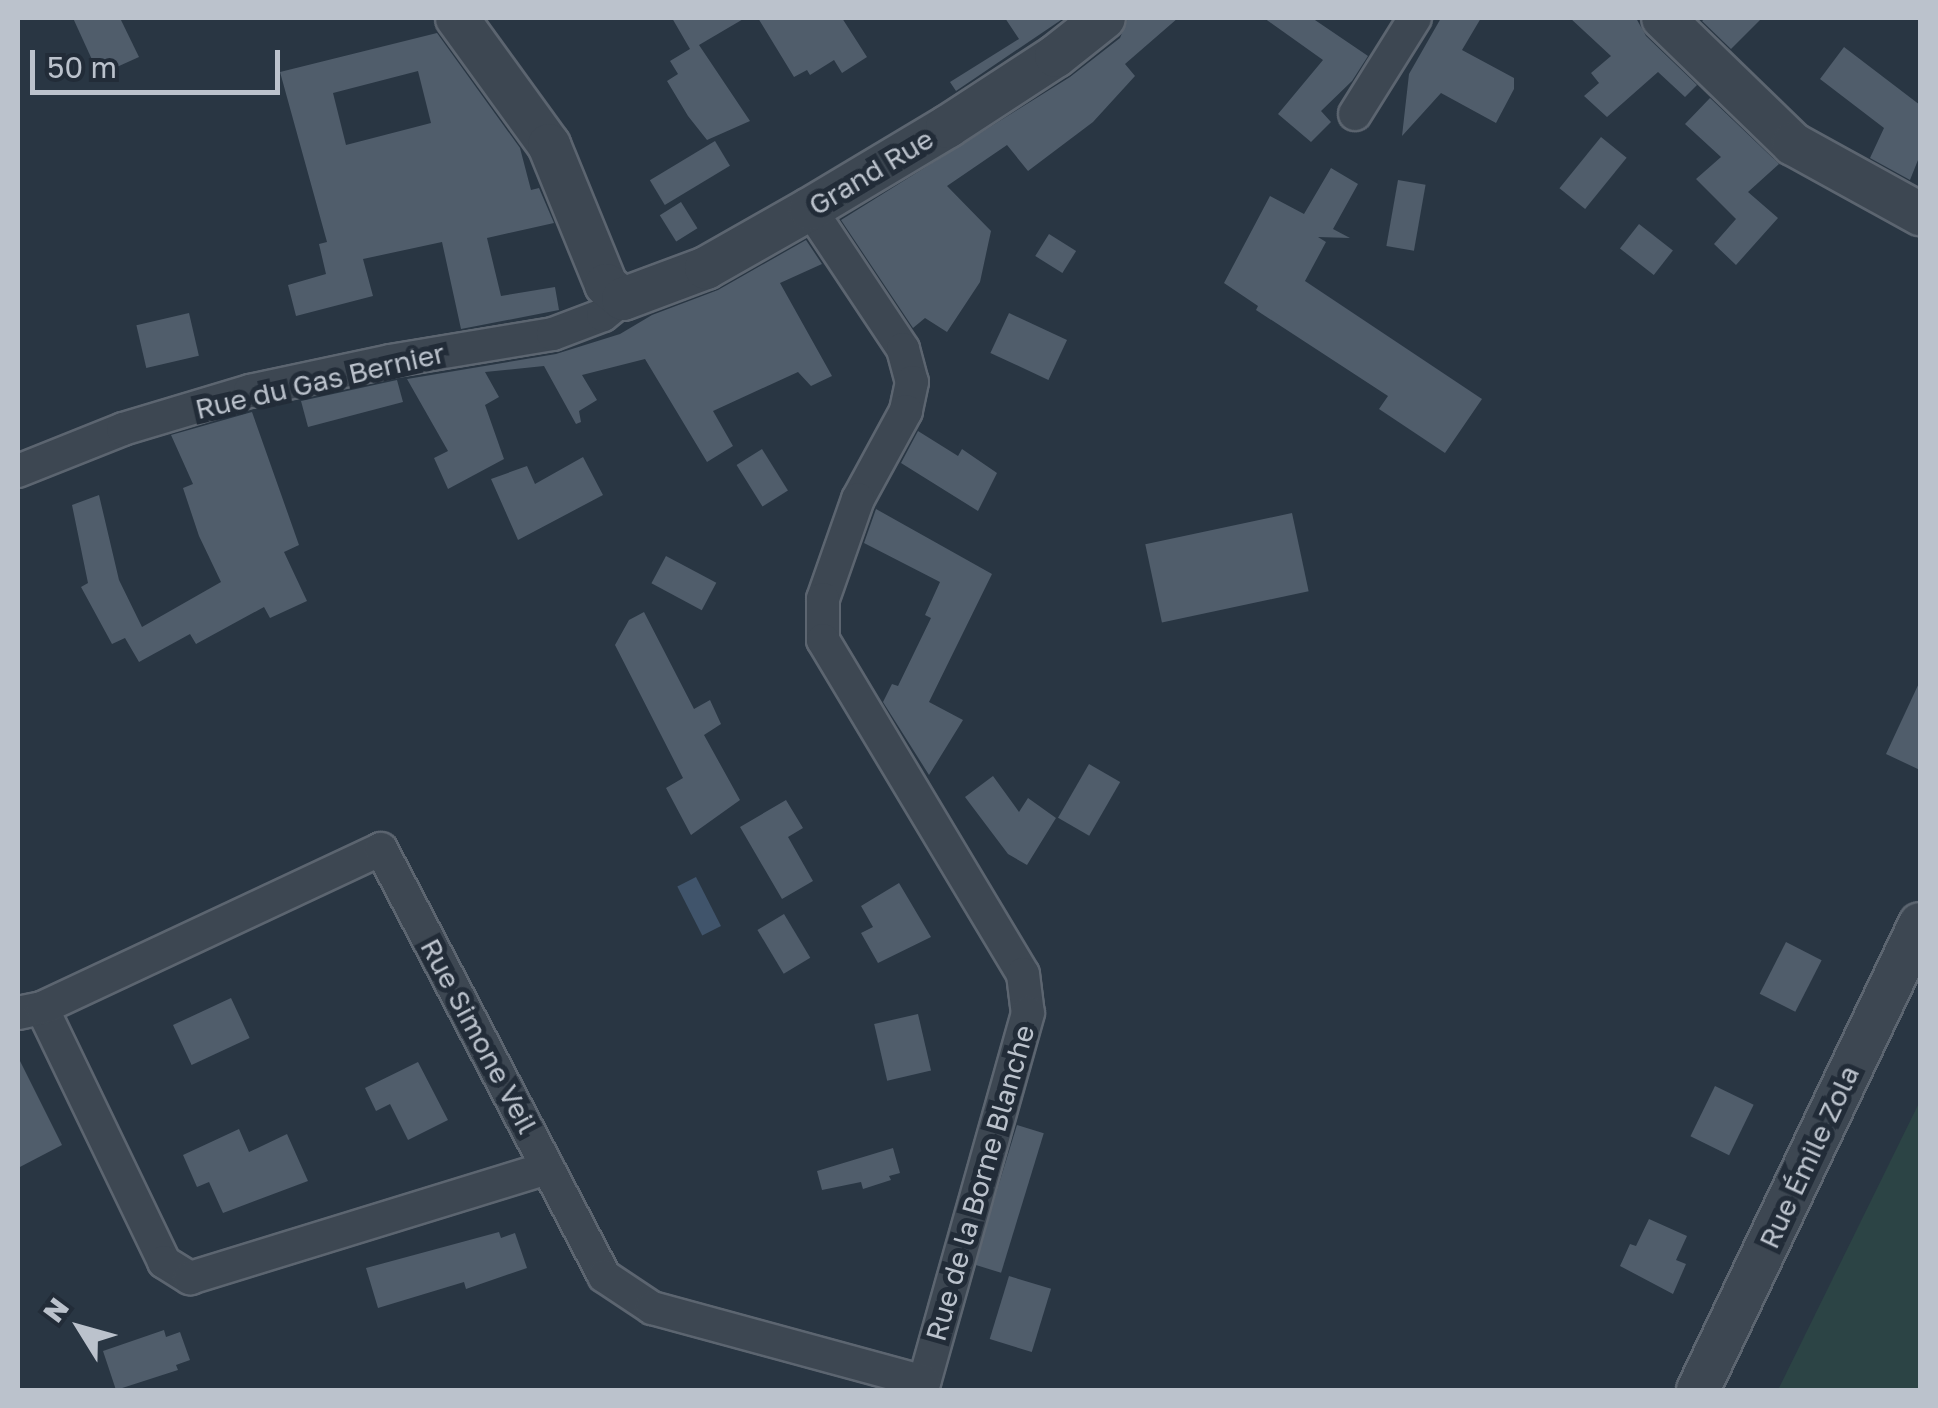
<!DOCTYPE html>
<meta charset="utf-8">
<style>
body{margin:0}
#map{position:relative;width:1938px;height:1408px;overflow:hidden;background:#293643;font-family:"Golos Text",sans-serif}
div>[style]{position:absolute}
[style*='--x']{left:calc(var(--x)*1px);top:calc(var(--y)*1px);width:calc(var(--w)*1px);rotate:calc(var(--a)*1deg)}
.green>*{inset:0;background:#2c4445}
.water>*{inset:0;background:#40546b;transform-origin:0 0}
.building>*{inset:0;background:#505d6b;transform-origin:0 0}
.roads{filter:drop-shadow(2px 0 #5c6570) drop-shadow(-2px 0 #5c6570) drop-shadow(0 2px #5c6570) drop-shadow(0 -2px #5c6570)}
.minor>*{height:32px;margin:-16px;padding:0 16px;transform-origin:16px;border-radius:16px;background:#3d4752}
.tertiary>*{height:42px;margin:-21px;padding:0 21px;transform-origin:21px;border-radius:21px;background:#3d4752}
span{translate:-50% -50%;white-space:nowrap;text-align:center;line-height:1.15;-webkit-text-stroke:10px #222c38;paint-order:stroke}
.street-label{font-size:28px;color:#bbc2cc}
.frame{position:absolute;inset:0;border:20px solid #bbc2cc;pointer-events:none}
.north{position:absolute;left:30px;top:1278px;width:100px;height:100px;-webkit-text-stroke:8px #222c38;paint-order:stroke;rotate:307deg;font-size:28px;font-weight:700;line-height:40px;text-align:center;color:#bbc2cc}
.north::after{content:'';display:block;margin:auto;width:35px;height:45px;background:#bbc2cc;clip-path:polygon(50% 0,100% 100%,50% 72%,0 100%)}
.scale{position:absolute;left:30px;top:50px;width:250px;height:45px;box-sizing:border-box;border:5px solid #bbc2cc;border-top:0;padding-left:12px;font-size:30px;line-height:35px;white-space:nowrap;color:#bbc2cc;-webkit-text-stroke:8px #222c38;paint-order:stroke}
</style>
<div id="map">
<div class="green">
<i style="clip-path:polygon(1920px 1101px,1920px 1390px,1778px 1390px)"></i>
</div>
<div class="water">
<i style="left:696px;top:877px;width:55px;height:21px;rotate:63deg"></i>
</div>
<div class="building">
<i style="clip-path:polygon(73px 18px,120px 18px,139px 57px,99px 75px)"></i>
<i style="clip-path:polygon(672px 18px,745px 18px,699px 45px,750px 121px,707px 140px,688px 116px,667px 81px,678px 74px,670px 61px,690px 49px)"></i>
<i style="clip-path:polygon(758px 18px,842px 18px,867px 57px,842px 73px,834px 60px,810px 75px,807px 70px,794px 77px)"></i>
<i style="clip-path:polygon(1005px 18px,1064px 18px,956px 91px,950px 82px,1019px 39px)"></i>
<i style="clip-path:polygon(1128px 18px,1178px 18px,1125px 64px,1135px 76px,1093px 122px,1028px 171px,1007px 145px,947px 186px,991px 231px,980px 282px,947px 332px,925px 318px,913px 328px,841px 220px,1070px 77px,1120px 38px)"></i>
<i style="clip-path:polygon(1264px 18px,1312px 18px,1368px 56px,1352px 81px,1321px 111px,1331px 122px,1311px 142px,1278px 114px,1323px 60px)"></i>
<i style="clip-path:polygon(1441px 18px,1481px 18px,1462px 50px,1514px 78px,1514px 89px,1496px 123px,1441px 93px,1402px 136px,1409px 74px)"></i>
<i style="clip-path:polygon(1570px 18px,1636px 18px,1646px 36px,1697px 85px,1685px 97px,1658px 72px,1607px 117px,1584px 96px,1599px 83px,1591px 73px,1611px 56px)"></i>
<i style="clip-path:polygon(1706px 18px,1762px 18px,1731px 49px,1702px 21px)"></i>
<i style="clip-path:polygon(evenodd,437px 33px,520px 148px,531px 190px,539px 188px,554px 223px,487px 238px,501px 296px,555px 287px,559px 310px,461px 329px,442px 242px,363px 259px,373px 296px,296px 316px,288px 285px,326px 274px,319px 244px,327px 242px,280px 72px,437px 33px,418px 71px,431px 123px,346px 145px,333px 93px,418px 71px)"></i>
<i style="clip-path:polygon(1844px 47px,1920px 105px,1920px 155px,1910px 180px,1870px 158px,1884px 128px,1820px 79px)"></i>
<i style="clip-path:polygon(1710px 98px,1779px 164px,1748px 192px,1778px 218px,1736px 265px,1714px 244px,1736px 219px,1696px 179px,1721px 157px,1685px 124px)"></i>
<i style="left:1601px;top:137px;width:33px;height:66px;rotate:39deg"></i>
<i style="left:715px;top:141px;width:29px;height:76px;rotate:59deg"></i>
<i style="clip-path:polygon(1331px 168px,1358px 184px,1333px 229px,1350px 238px,1318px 237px,1326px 242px,1305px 281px,1482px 399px,1445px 453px,1379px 409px,1388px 396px,1256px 310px,1258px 306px,1224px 283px,1270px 196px,1304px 214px)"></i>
<i style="left:1398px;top:180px;width:28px;height:67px;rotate:10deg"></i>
<i style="left:681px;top:202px;width:31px;height:25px;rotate:58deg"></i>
<i style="left:1639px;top:224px;width:43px;height:31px;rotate:38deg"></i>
<i style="left:1049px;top:234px;width:32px;height:26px;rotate:32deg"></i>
<i style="clip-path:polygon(806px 240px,822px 264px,780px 283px,832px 376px,811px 386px,798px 372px,713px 411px,733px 446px,707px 462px,645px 359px,582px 375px,597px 400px,579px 411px,581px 422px,576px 424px,544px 366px,485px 372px,499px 397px,485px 405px,504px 459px,448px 489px,434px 458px,448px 451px,407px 379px,556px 354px,620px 334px,652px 315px,718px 290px)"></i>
<i style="left:189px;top:313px;width:44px;height:54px;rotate:77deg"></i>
<i style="left:1009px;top:313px;width:64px;height:44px;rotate:25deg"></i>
<i style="clip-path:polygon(397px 380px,403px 402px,308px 427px,301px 401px)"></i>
<i style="clip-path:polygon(252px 412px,299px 545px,284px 552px,307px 601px,270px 618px,264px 607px,196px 644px,190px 634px,139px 662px,125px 638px,112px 644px,81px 587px,88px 583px,72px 505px,99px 495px,119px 580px,142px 627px,221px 582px,199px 536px,183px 488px,193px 484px,171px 435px)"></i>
<i style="clip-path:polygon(918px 431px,958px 456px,962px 449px,997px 473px,978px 511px,901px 463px)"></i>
<i style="left:762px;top:449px;width:49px;height:30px;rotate:58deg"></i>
<i style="clip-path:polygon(583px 457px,603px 495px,518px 540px,491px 479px,527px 466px,535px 484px)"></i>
<i style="clip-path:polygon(876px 509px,992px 574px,929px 702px,963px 720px,929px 775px,883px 702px,892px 684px,898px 686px,931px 618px,925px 615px,940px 582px,864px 543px)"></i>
<i style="left:1292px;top:513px;width:80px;height:150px;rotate:78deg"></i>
<i style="left:666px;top:556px;width:57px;height:31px;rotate:28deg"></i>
<i style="clip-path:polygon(644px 612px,694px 709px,710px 700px,721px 724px,704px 735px,740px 800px,691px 835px,666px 788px,683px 778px,615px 645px,629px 620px)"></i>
<i style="clip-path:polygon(1920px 681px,1920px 770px,1886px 754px)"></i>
<i style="left:1089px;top:764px;width:36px;height:62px;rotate:30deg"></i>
<i style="clip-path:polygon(993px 776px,1019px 812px,1028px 798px,1056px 818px,1027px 865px,1008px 854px,965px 797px)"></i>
<i style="clip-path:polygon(786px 800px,803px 828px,788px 837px,813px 881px,782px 899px,740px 827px)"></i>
<i style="clip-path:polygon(899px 883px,931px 937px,878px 963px,861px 933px,873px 927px,861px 906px)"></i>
<i style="left:784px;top:914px;width:51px;height:31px;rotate:59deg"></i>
<i style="left:1786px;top:942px;width:40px;height:58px;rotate:27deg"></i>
<i style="left:231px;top:998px;width:44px;height:64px;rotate:65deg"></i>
<i style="left:918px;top:1014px;width:58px;height:45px;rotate:77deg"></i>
<i style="clip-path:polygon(18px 1057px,62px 1145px,18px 1168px)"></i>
<i style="clip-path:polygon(418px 1062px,448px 1120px,408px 1140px,390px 1104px,376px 1111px,365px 1088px)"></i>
<i style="left:1715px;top:1086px;width:43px;height:56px;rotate:26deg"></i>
<i style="left:1017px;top:1125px;width:28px;height:146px;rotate:17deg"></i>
<i style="clip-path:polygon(239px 1129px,249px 1152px,287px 1134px,308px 1181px,223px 1213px,209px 1182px,197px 1187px,183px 1155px)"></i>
<i style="clip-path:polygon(893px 1148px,900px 1173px,889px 1176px,891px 1180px,863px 1189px,861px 1182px,822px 1190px,817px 1171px)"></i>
<i style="clip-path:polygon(1649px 1219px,1687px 1236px,1676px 1260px,1686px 1264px,1673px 1294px,1620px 1266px,1630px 1244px,1636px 1246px)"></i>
<i style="clip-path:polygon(499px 1232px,501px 1238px,515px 1233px,527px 1268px,466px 1289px,464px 1282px,378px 1308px,366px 1268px)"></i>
<i style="left:1009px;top:1276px;width:44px;height:66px;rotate:17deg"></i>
<i style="clip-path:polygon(164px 1330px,166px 1337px,180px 1332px,190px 1360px,176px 1365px,178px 1370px,116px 1390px,103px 1351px)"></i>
</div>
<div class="roads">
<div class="minor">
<i style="--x:1355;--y:114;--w:113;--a:-58"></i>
<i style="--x:810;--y:209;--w:168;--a:56.4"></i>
<i style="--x:903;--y:349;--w:34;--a:75"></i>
<i style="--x:912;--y:382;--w:30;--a:102"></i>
<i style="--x:906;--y:411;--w:100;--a:118.6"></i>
<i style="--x:858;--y:499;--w:106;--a:109.3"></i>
<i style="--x:823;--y:599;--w:41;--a:90"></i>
<i style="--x:823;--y:640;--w:389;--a:59.1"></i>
<i style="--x:1023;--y:974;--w:39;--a:83"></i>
<i style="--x:1028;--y:1013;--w:392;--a:105.7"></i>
<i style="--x:18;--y:471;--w:113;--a:-21.8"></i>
<i style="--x:123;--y:429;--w:133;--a:-16.7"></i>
<i style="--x:250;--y:391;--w:143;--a:-12.1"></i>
<i style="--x:390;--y:361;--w:165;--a:-9.4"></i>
<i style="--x:553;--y:334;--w:53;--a:-20.8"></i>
<i style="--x:603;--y:315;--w:26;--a:-39"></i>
<i style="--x:42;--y:1008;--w:282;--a:64.3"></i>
<i style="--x:164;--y:1262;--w:31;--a:32"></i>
<i style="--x:190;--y:1278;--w:374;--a:-17.1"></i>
<i style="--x:18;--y:1013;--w:25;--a:-12"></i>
<i style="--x:42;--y:1008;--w:374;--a:-25.1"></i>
<i style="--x:381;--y:849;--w:482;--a:62.4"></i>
<i style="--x:604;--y:1276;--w:58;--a:33.7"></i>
<i style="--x:652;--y:1308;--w:282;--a:15.2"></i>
</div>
<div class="tertiary">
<i style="--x:457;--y:18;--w:157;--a:54.1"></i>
<i style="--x:549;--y:145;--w:151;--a:67.8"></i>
<i style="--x:606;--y:285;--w:22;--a:39"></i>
<i style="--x:623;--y:299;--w:89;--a:-20.5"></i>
<i style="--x:706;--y:268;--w:120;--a:-29.6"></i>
<i style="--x:810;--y:209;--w:160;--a:-30.9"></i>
<i style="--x:947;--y:127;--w:130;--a:-33.1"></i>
<i style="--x:1056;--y:56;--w:61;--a:-38.4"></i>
<i style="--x:1663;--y:18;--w:181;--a:44.1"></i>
<i style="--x:1793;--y:144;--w:145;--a:28.9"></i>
<i style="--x:1698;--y:1390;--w:516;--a:-64.53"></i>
</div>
</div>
<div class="street-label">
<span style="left:871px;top:172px;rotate:-31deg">Grand Rue</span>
<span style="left:320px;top:381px;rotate:-13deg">Rue du Gas Bernier</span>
<span style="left:479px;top:1036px;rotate:62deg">Rue Simone Veil</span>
<span style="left:1809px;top:1157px;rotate:-65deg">Rue Émile Zola</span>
<span style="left:980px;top:1183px;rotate:-74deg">Rue de la Borne Blanche</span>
</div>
<div class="frame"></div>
<div class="north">N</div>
<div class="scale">50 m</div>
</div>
